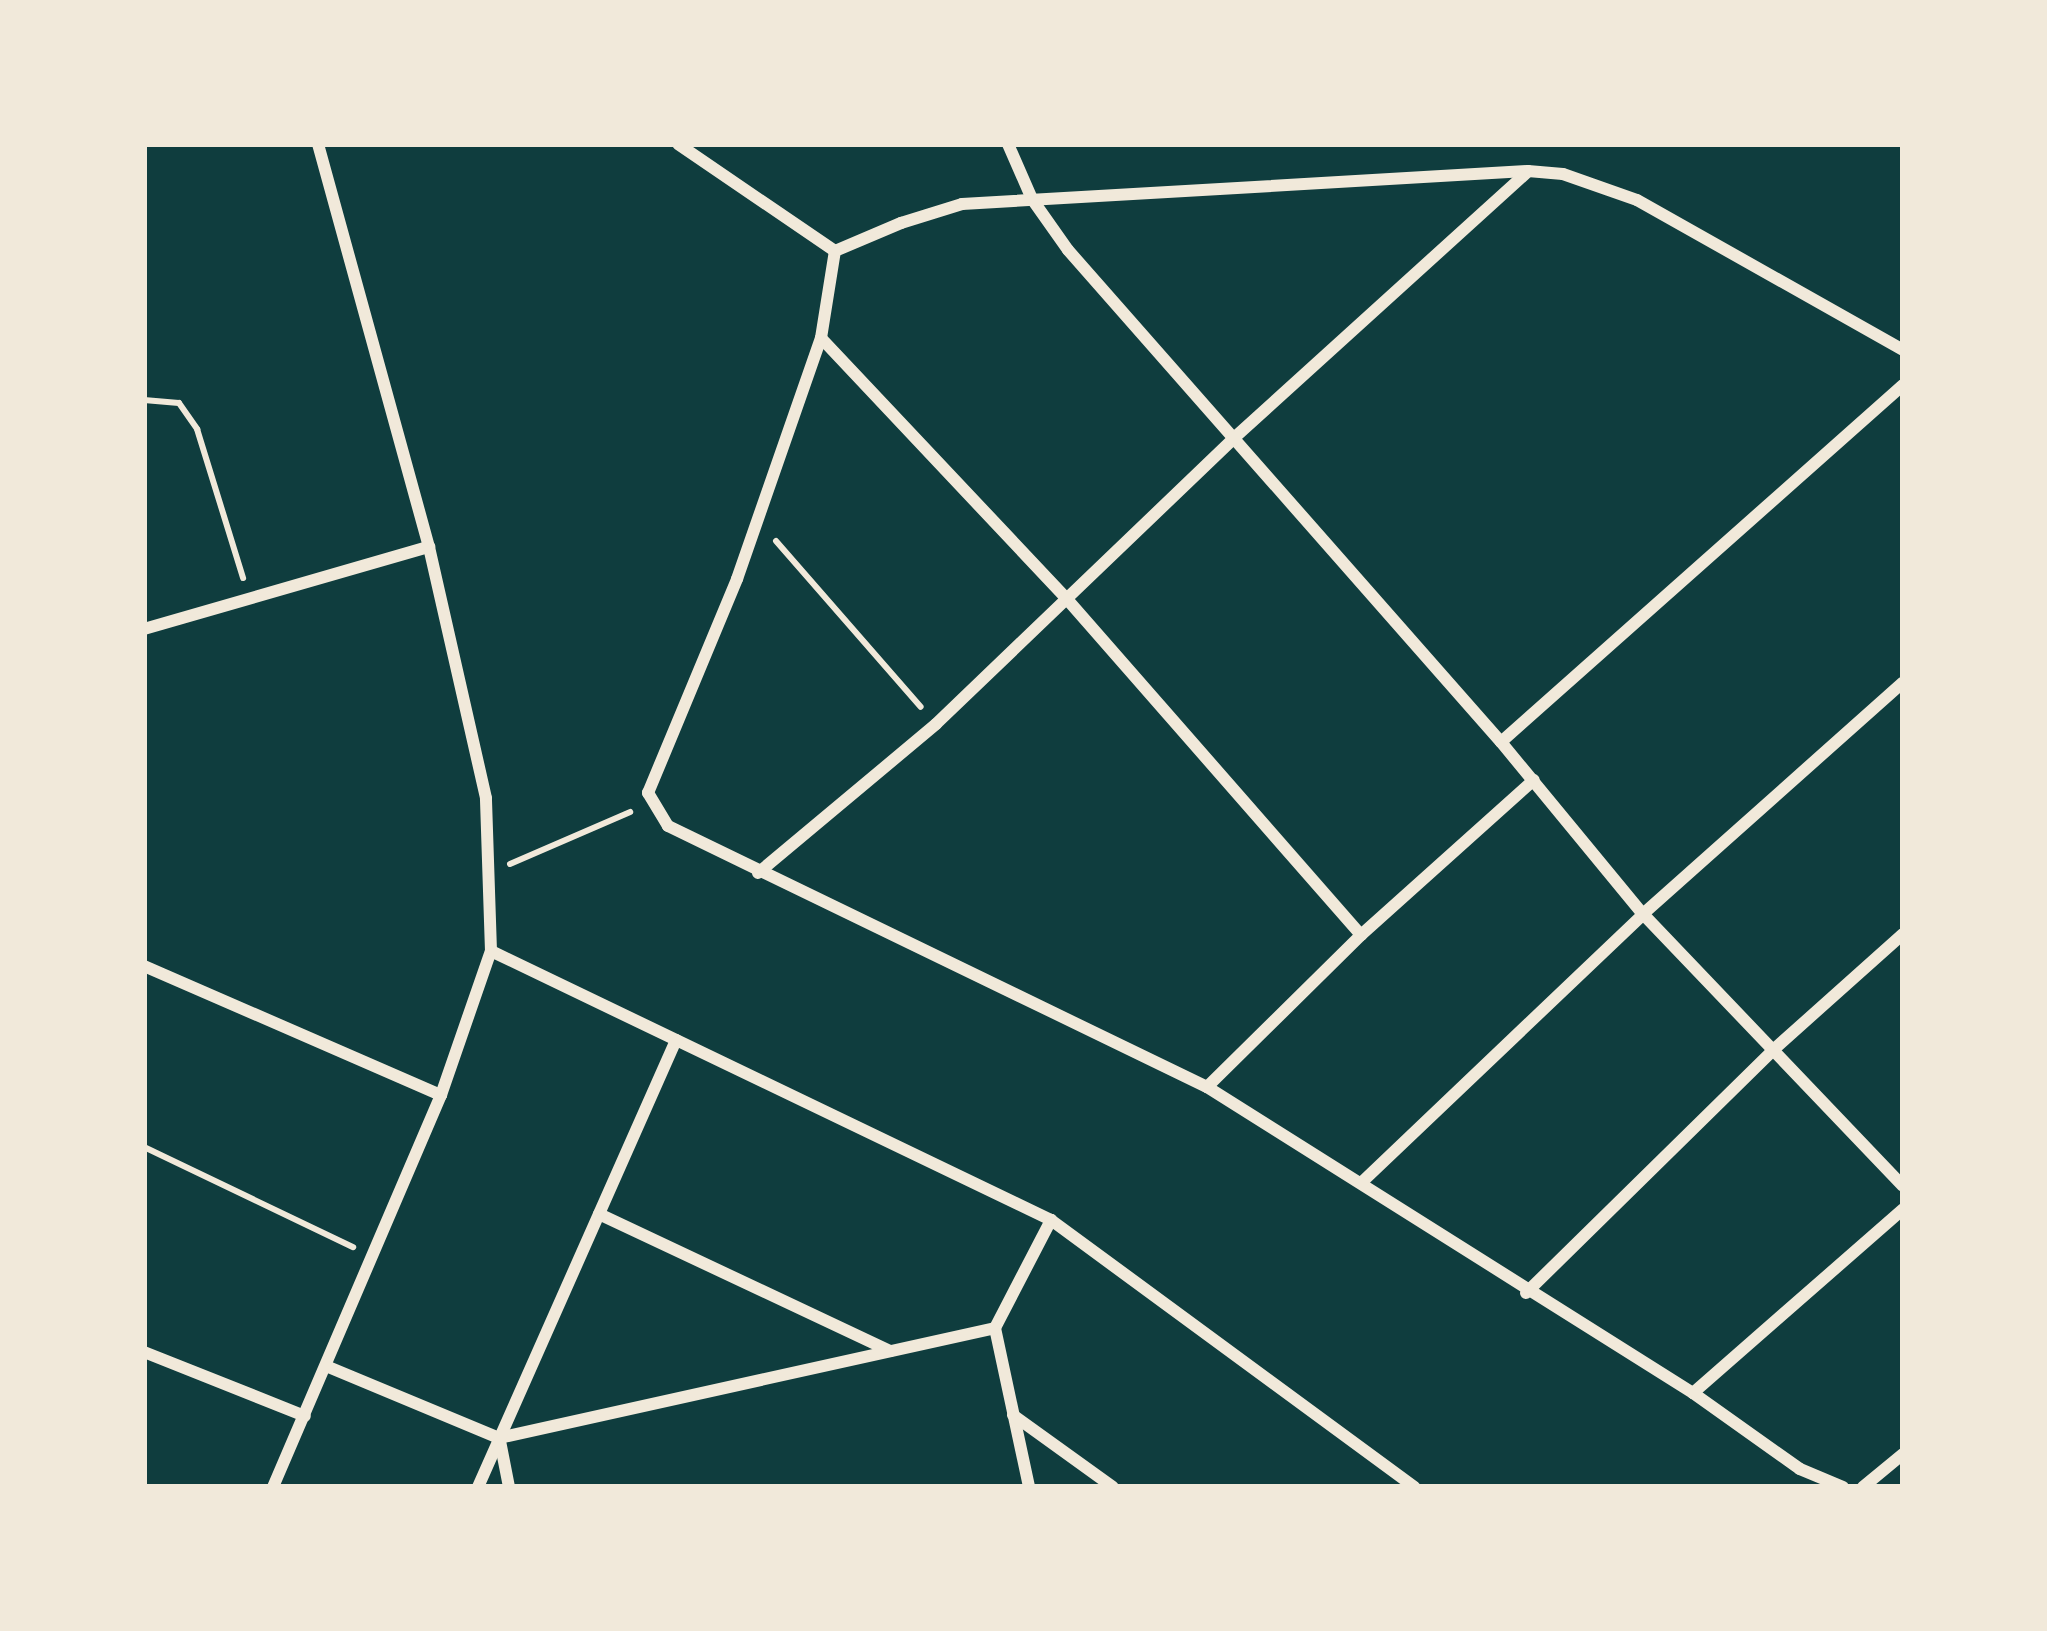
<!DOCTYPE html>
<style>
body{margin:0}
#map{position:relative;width:2047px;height:1631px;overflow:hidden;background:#0f3d3e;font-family:"Public Sans",sans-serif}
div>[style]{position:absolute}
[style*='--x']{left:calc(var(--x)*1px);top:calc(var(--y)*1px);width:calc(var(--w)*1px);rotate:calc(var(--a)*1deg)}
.path>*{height:6px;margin:-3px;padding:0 3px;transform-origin:3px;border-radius:3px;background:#f1e9da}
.minor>*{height:12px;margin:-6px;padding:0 6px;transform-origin:6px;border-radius:6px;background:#f1e9da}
span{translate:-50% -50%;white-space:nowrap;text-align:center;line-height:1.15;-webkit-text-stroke:12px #f1e9da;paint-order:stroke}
.frame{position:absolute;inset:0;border:147px solid #f1e9da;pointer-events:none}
</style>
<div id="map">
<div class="path">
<i style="--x:144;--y:400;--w:35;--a:5"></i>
<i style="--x:179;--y:403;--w:32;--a:55"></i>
<i style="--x:197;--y:429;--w:156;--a:72.8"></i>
<i style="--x:776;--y:541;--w:220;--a:48.9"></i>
<i style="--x:510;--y:864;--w:131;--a:-23.4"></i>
<i style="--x:144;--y:1147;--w:232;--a:25.6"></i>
</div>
<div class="minor">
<i style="--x:678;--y:144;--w:190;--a:34.3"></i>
<i style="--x:1008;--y:144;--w:60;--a:66.4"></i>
<i style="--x:1032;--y:199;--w:62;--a:54.8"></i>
<i style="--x:1068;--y:250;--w:655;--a:48.65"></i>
<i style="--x:1501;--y:742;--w:223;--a:50.5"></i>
<i style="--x:1643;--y:914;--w:376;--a:46.3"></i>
<i style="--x:821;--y:338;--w:357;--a:46.7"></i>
<i style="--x:1066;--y:598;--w:448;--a:48.8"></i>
<i style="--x:144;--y:629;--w:297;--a:-16.1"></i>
<i style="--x:1501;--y:742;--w:538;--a:-41.61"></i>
<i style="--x:758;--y:873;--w:232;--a:-39.9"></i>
<i style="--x:936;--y:724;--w:413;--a:-43.8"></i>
<i style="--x:1234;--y:438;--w:397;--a:-42.2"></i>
<i style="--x:491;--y:951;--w:621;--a:25.66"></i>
<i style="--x:1051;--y:1220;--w:451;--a:36.3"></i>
<i style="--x:144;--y:966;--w:324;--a:23.5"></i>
<i style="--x:1207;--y:1087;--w:216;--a:-44.6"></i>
<i style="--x:1361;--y:935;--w:232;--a:-41.9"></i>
<i style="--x:1361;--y:1183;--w:390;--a:-43.6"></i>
<i style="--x:1643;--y:914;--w:348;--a:-41.7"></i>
<i style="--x:599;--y:1214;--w:322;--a:25.2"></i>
<i style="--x:1526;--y:1293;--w:345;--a:-44.5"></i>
<i style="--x:1772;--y:1051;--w:176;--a:-41.8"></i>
<i style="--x:995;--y:1328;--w:163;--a:77.9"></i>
<i style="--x:144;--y:1352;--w:173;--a:21.7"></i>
<i style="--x:326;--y:1366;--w:187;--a:22.6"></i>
<i style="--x:499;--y:1438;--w:508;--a:-12.5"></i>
<i style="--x:995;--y:1328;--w:122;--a:-62.6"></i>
<i style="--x:1693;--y:1393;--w:279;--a:-41.2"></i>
<i style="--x:1013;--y:1415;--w:123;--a:35.8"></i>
<i style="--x:500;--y:1441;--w:47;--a:78.9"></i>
<i style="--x:273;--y:1487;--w:426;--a:-66.8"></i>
<i style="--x:441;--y:1095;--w:152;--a:-70.9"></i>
<i style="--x:491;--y:951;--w:153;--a:-91.9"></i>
<i style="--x:486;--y:798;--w:257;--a:-102.8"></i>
<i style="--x:429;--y:547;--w:418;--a:-105.4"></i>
<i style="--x:478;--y:1487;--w:489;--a:-66.1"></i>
<i style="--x:1843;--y:1487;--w:47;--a:-157.3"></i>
<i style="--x:1800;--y:1469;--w:131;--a:-144.6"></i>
<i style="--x:1693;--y:1393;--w:574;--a:-147.8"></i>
<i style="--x:1207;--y:1087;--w:599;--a:-154.16"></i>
<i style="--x:668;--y:826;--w:39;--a:-121"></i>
<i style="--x:648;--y:793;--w:232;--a:-67.4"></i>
<i style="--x:737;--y:579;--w:255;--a:-70.8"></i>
<i style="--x:821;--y:338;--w:88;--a:-80.9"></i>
<i style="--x:835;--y:251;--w:72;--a:-23"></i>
<i style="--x:901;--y:223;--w:64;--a:-17.3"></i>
<i style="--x:962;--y:204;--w:567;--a:-3.34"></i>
<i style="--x:1528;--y:171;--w:35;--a:5"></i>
<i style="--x:1563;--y:174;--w:78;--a:19.4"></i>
<i style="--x:1637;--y:200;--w:305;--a:29.4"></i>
<i style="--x:1863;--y:1487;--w:52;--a:-39.5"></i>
</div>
<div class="frame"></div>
</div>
